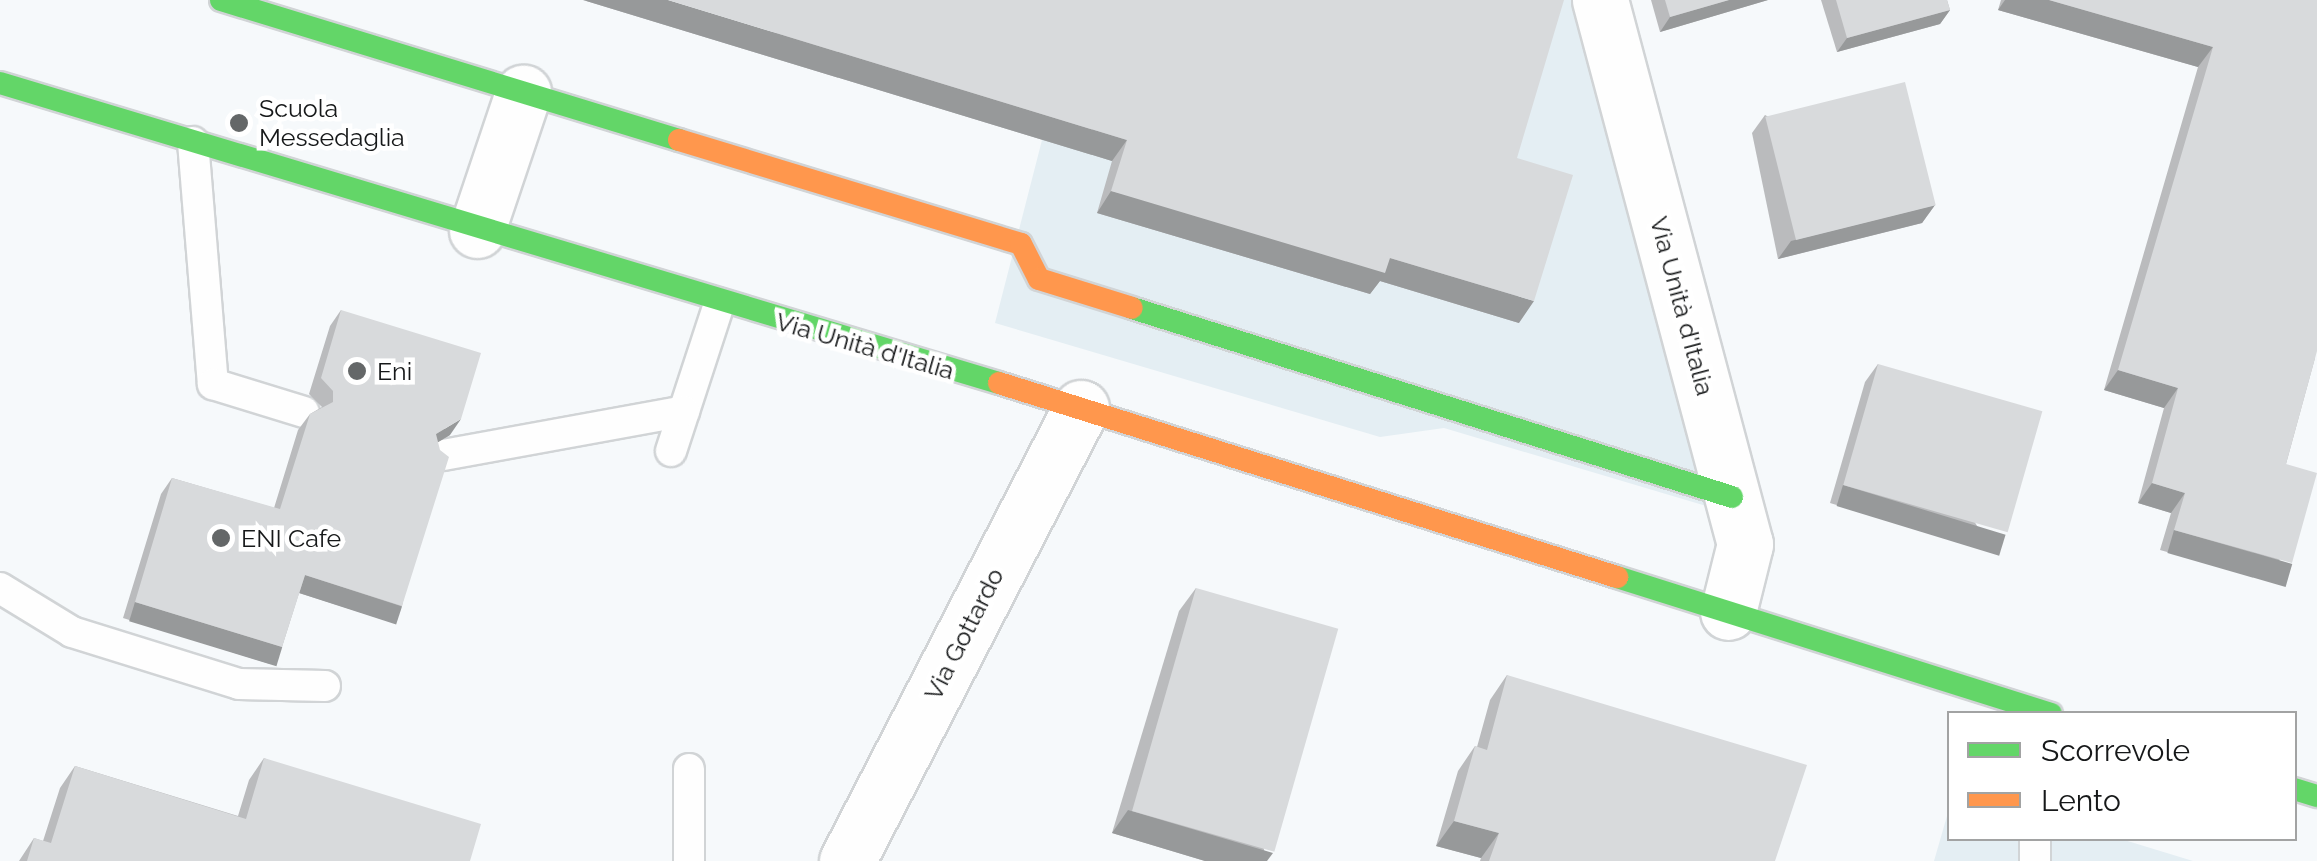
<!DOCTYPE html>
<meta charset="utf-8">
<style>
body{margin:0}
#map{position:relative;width:2317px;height:861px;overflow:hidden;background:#f6f9fb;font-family:Raleway,sans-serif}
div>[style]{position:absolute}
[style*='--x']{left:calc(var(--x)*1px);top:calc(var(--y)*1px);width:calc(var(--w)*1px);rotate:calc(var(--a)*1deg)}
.built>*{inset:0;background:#e4eef3}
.roads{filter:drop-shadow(2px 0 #d1d4d6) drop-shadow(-2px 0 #d1d4d6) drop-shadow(0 2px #d1d4d6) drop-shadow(0 -2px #d1d4d6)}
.lane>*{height:30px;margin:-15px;padding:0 15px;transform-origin:15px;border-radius:15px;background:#fefefe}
.street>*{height:55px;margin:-27.5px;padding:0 27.5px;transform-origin:27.5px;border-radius:27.5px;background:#fefefe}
.fast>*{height:22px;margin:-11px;padding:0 11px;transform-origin:11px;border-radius:11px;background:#63d668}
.slow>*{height:22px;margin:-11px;padding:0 11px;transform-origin:11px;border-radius:11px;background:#ff974d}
.wall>*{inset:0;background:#babbbd}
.shaded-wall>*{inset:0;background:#97999a;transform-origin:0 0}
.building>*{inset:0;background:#d8dadc;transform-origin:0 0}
.dots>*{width:28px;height:28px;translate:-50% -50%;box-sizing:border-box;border:5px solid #fff;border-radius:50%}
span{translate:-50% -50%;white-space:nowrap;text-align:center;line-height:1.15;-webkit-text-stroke:9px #fff;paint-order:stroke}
.poi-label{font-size:25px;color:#161819}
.left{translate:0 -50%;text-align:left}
.street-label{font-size:25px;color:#161819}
.legend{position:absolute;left:1947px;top:711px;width:350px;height:130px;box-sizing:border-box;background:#fff;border:2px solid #a2a3a3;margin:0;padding:12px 18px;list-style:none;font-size:30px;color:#161819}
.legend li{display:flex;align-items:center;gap:20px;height:50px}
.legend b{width:50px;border:2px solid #a2a3a3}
</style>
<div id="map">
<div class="built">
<i style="clip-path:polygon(1078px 0,1602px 0,1723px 511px,1444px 428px,1380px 437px,995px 323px)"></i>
<i style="clip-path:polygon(1949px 809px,1950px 838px,2121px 839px,2193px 861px,1934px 861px)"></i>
</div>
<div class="roads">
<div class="lane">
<i style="--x:193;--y:142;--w:243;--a:85.3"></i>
<i style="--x:213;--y:384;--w:95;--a:17.1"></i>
<i style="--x:671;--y:451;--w:155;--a:-71.9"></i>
<i style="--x:443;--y:455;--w:245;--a:-10.3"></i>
<i style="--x:0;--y:588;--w:84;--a:31.4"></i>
<i style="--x:72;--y:632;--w:175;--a:17.3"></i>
<i style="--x:239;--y:684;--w:86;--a:1.3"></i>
<i style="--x:2035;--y:838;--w:23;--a:90"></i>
<i style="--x:689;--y:861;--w:92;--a:-90"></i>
</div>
<div class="street">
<i style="--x:1600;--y:0;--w:563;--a:75.08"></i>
<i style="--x:1745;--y:544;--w:70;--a:104"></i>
<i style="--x:477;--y:230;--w:145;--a:-71.4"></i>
<i style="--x:847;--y:861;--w:510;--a:-62.68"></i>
</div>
<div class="fast">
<i style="--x:221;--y:0;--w:479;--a:17"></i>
<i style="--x:0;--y:83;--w:1043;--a:16.72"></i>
<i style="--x:1132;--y:308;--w:629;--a:17.48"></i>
<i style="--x:1617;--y:577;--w:455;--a:17.5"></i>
<i style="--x:2294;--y:789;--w:24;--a:17"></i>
</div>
<div class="slow">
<i style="--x:679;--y:140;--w:357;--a:16.9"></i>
<i style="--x:1021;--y:244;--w:39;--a:63"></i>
<i style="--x:1039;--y:279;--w:97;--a:17.3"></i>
<i style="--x:999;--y:383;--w:648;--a:17.43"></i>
</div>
</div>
<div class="wall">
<i style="clip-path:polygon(583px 0,1517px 158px,1519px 323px,1380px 281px,1370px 294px,1097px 213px,1112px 161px)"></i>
<i style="clip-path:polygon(1651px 0,1768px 0,1660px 32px)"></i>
<i style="clip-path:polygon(1821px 0,1947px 0,1950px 10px,1940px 24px,1837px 52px)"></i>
<i style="clip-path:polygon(2001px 0,2317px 0,2315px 358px,2286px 464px,2278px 583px,2160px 550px,2171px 513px,2138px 503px,2164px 408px,2104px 390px,2198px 67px,1998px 10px)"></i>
<i style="clip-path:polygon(1765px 115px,1935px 205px,1922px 223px,1778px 259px,1752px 133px)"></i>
<i style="clip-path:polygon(341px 310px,450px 435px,438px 442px,402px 606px,391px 622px,299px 593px,282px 647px,270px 664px,123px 618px,161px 494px,172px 478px,274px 508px,298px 430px,310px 414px,322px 407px,309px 394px,330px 326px)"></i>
<i style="clip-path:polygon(1878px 364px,1993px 552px,1830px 503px,1865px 382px)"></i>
<i style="clip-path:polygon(1196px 588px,1267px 861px,1205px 861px,1112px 833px,1179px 611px)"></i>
<i style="clip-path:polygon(1507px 675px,1775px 861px,1480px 861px,1481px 858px,1436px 846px,1458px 771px,1475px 746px,1477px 747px,1490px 700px)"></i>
<i style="clip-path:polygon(264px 758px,470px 861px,19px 861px,34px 838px,43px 841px,60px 788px,75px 766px,238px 816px,249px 780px)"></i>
</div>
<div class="shaded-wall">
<i style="clip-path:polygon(583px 0,668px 0,1127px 140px,1112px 161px)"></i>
<i style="clip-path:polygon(1729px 0,1768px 0,1660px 32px,1670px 17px)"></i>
<i style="clip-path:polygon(2005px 0,2049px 0,2213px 47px,2198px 67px,1998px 10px)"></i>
<i style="clip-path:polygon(1950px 10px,1940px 24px,1837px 52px,1847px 38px)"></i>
<i style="clip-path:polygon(1111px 191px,1390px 258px,1534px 301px,1519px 323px,1380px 281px,1370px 294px,1097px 213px)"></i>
<i style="clip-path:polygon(1935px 205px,1922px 223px,1778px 259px,1791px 241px)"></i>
<i style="clip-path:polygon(2118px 370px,2178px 388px,2164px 408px,2104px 390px)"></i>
<i style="clip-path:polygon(461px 419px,450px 435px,425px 450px,436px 434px)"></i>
<i style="clip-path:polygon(2152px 483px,2185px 493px,2171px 513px,2138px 503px)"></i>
<i style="left:1843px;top:485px;width:170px;height:22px;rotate:17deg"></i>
<i style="left:2174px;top:530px;width:123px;height:24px;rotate:16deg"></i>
<i style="left:305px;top:575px;width:102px;height:19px;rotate:18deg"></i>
<i style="left:135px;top:602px;width:154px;height:20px;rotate:17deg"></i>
<i style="clip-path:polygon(1128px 810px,1273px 853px,1267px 861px,1205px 861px,1112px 833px)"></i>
<i style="clip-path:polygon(1454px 821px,1499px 833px,1481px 858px,1436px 846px)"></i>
</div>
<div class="building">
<i style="clip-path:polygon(668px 0,1564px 0,1517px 158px,1573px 175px,1534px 301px,1390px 258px,1385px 273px,1111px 191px,1127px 140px)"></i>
<i style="clip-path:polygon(1665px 0,1729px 0,1670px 17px)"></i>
<i style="clip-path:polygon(1836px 0,1947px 0,1950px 10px,1847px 38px)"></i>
<i style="clip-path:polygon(2049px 0,2317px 0,2317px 351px,2286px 464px,2317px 473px,2292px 563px,2174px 530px,2185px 493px,2152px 483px,2178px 388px,2118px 370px,2213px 47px)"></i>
<i style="left:1905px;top:82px;width:127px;height:144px;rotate:76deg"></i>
<i style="clip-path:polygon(341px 310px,481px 353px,461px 419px,436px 434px,440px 450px,449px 457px,402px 606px,305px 575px,282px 647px,135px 602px,172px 478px,280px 509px,310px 414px,333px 402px,333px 391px,321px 378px)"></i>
<i style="left:1878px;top:364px;width:171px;height:126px;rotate:16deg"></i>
<i style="left:1196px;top:588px;width:148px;height:232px;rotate:16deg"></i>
<i style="clip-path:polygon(1507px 675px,1807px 765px,1775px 861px,1489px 861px,1499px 833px,1454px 821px,1475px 746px,1487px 750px)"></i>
<i style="clip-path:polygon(264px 758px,481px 824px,470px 861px,27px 861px,34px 838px,51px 843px,75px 766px,246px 819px)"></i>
</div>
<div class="dots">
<i style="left:239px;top:123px;background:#646768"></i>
<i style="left:357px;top:371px;background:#646768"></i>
<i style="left:221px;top:538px;background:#646768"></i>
</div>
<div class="poi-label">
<span class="left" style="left:259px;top:123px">Scuola<br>Messedaglia</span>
<span class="left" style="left:377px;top:371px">Eni</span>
<span class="left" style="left:241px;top:538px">ENI Cafe</span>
</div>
<div class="street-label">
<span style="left:1682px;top:306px;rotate:75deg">Via Unità d'Italia</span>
<span style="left:865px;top:346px;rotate:16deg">Via Unità d'Italia</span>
<span style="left:964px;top:634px;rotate:-63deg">Via Gottardo</span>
</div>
<ul class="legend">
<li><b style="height:12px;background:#63d668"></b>Scorrevole</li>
<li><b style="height:12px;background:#ff974d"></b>Lento</li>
</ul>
</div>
